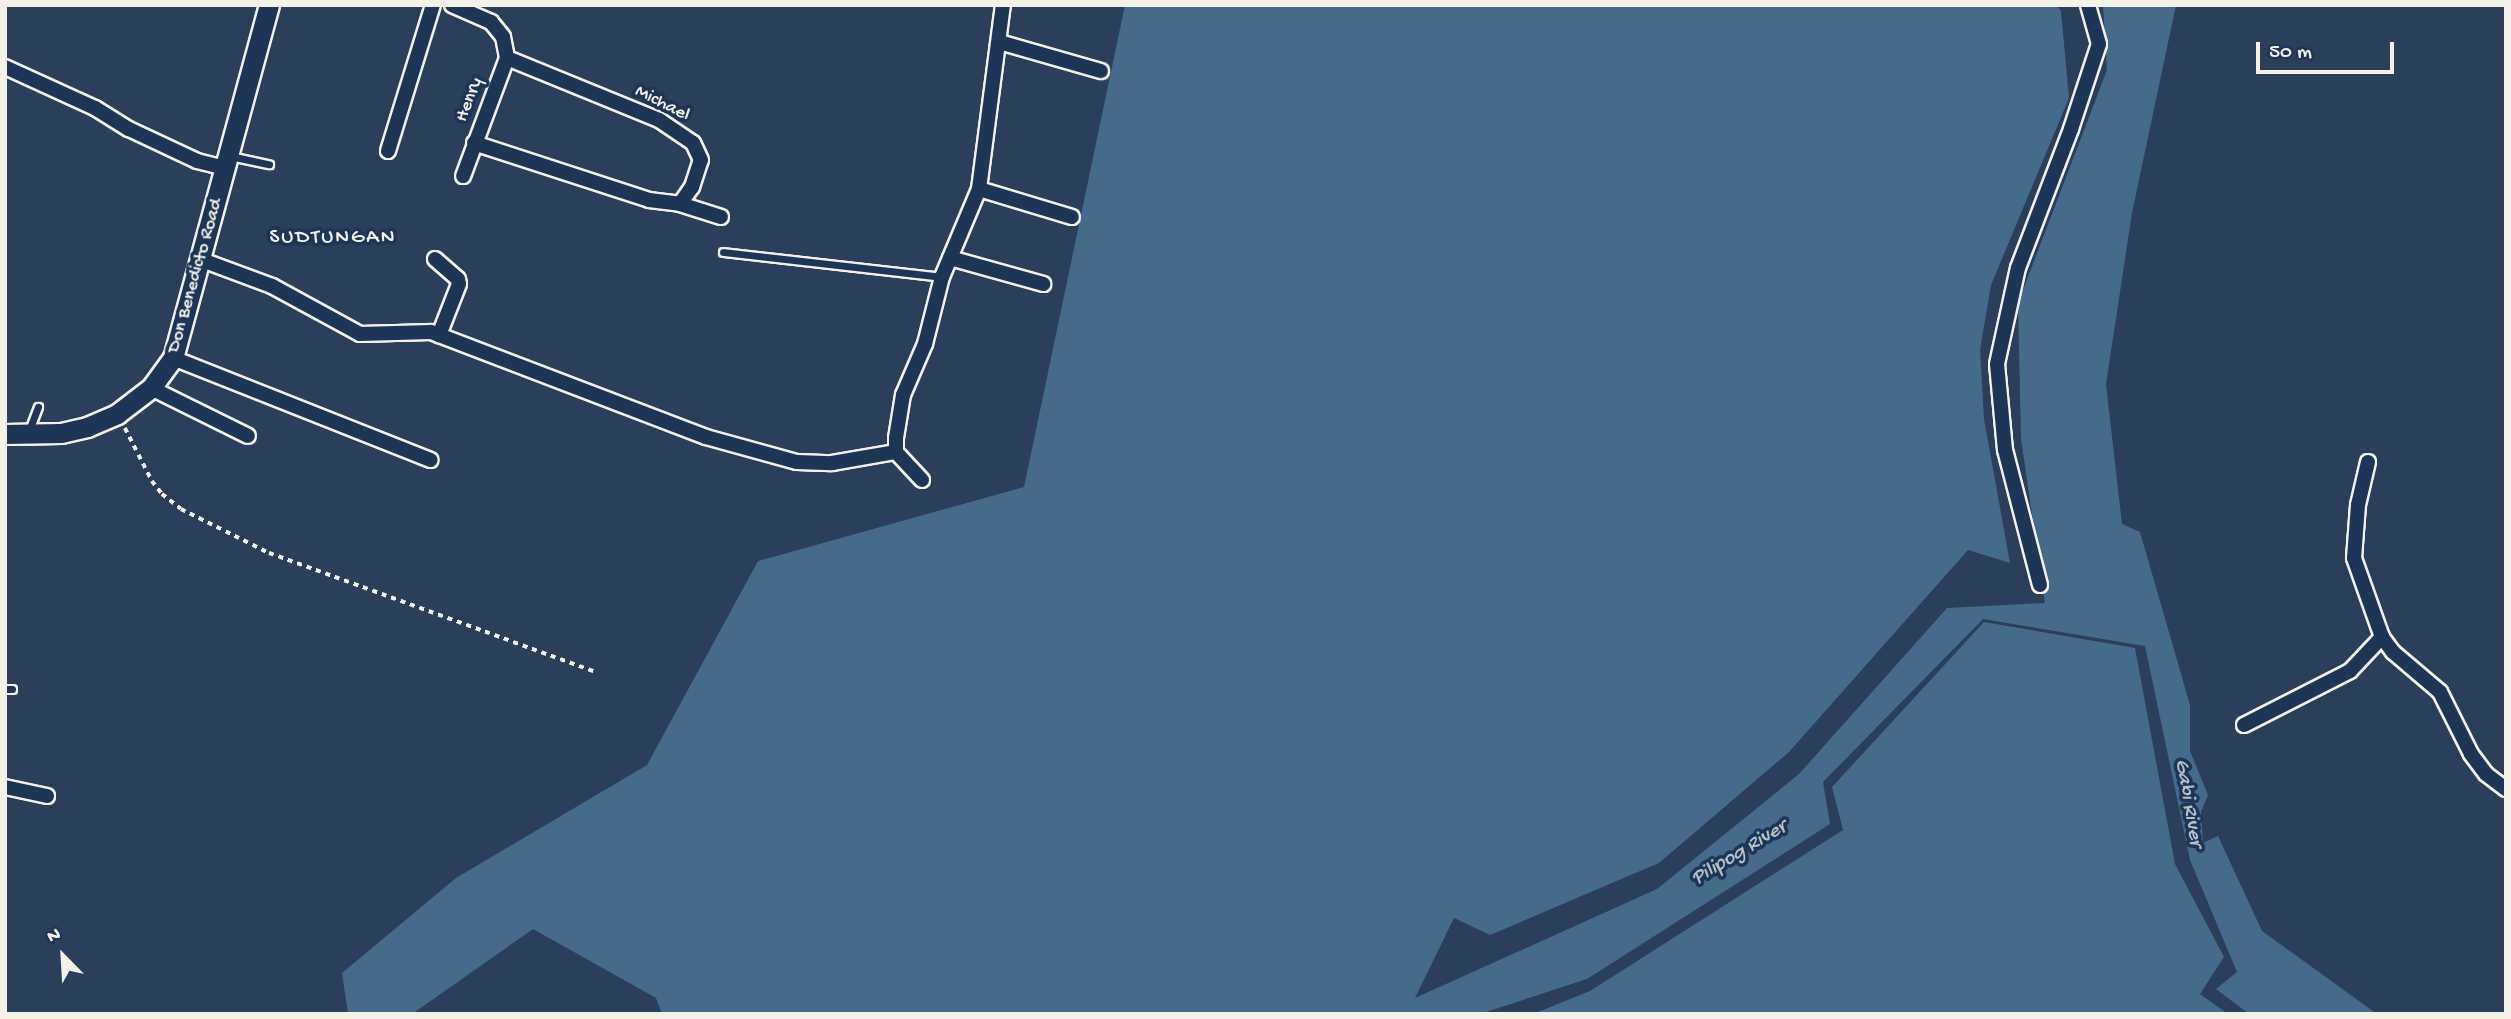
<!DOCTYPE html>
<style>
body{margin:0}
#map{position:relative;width:2511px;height:1019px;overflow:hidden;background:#2b3f5b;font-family:"Gochi Hand",sans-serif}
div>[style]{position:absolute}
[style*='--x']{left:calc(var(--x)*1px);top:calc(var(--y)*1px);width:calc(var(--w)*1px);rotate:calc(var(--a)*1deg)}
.water>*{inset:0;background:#446a8c}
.path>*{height:3.5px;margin-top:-1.75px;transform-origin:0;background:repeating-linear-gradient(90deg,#f4f1e8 0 5px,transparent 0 10px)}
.roads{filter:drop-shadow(2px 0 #f4f1e8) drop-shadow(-2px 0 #f4f1e8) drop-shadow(0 2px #f4f1e8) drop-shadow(0 -2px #f4f1e8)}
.service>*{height:7px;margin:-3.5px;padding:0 3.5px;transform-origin:3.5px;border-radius:3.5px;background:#1d3557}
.minor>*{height:14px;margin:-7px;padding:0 7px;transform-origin:7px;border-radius:7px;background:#1d3557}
.tertiary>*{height:19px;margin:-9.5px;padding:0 9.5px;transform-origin:9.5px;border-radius:9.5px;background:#1d3557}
span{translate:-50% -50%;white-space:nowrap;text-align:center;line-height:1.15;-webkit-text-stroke:7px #1d3557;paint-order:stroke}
.street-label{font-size:19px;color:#f4f1e8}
.neighbourhood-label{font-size:21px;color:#f4f1e8;letter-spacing:2px}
.water-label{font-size:21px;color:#b6c2c8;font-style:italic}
.frame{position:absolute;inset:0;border:7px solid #f4f1e8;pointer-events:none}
.north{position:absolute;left:28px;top:921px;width:70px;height:70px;-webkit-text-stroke:5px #1d3557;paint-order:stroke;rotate:336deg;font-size:19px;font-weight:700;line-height:28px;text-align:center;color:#f4f1e8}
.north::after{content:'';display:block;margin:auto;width:24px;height:32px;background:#f4f1e8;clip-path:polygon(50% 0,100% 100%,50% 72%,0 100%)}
.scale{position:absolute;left:2256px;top:42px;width:138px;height:32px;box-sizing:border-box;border:4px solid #f4f1e8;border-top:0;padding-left:9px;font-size:21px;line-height:24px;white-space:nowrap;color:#f4f1e8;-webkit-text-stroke:5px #1d3557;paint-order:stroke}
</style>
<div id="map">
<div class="water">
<i style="clip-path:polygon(1125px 5px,2056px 5px,2061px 11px,2069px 98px,1991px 285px,1980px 350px,1984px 419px,2010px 563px,1968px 550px,1789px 752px,1659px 863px,1490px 935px,1454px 918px,1415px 998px,1657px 889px,1799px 774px,1947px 608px,2045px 603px,2021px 439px,2018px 303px,2107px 70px,2103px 5px,2176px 5px,2132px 213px,2106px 384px,2122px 524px,2140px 532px,2190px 705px,2190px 751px,2208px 795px,2201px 812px,2203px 843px,2218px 836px,2262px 931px,2377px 1014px,2249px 1014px,2216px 989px,2237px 972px,2190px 860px,2145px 646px,1983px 619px,1823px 782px,1830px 824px,1587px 979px,1480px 1014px,662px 1014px,656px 998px,533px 929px,412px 1014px,348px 1014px,342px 973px,456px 878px,647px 765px,758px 561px,1024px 487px)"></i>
<i style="clip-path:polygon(1984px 622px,2135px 648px,2175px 864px,2224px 957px,2200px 994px,2228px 1014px,1533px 1014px,1590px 991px,1843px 830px,1832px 787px)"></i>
</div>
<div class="path">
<i style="--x:125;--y:428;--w:59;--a:63"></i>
<i style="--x:152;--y:481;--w:16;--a:52"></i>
<i style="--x:162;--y:494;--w:24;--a:38"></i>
<i style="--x:181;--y:509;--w:98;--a:26.6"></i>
<i style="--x:269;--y:553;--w:346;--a:20"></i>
</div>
<div class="roads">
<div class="service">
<i style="--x:230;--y:156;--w:40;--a:12"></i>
<i style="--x:723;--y:252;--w:220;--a:6.5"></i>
<i style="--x:28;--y:433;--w:28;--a:-69"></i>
<i style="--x:5;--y:689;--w:7;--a:0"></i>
</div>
<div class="minor">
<i style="--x:452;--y:5;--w:43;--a:23.6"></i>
<i style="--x:491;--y:22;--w:19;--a:51"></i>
<i style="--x:503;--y:37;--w:21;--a:79"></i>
<i style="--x:507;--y:58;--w:126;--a:110.4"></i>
<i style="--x:999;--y:42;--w:106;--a:15.9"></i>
<i style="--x:5;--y:67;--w:99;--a:24.5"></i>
<i style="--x:95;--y:108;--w:40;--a:32"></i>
<i style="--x:129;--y:129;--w:75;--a:25.2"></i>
<i style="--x:197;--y:161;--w:30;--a:14"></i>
<i style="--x:474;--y:143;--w:184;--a:18"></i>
<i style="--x:649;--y:200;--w:31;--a:7"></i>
<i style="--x:680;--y:204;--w:21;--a:-55"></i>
<i style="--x:692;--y:187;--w:28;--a:-72"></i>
<i style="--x:701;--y:160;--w:19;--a:-115"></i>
<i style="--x:693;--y:143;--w:41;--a:-145.9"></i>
<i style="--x:659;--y:120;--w:164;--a:-157.8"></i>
<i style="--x:388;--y:151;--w:153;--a:-72.9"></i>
<i style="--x:979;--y:189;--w:97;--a:16.8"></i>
<i style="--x:680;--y:204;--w:43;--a:17.6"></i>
<i style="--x:950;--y:258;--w:97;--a:15.6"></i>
<i style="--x:435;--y:259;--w:30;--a:41"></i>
<i style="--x:458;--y:279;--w:5;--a:79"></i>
<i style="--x:459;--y:284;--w:55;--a:111.4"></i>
<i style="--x:202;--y:260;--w:75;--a:20.4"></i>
<i style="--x:272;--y:286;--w:100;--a:28.6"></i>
<i style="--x:360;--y:334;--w:71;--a:-1.6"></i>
<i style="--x:431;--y:332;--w:294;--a:20.9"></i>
<i style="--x:706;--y:437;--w:94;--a:15.4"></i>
<i style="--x:797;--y:462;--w:35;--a:2"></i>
<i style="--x:832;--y:463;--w:65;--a:-9.8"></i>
<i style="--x:173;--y:358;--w:277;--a:21.6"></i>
<i style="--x:151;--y:388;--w:108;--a:26.3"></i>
<i style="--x:2368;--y:462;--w:44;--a:103.1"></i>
<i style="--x:2358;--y:505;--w:53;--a:94.3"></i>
<i style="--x:2354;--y:558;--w:84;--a:70.5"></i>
<i style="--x:2382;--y:637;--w:19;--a:54"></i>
<i style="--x:2393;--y:652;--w:62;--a:40.4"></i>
<i style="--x:2440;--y:692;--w:69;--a:63.4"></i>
<i style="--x:2471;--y:754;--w:25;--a:53"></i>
<i style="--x:2486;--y:774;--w:25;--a:37"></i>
<i style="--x:922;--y:480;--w:38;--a:-133"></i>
<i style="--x:896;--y:452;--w:14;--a:-90"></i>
<i style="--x:896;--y:438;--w:44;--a:-80.8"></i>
<i style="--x:903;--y:395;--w:56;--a:-66.7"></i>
<i style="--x:925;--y:344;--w:69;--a:-75.8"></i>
<i style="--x:942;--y:277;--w:95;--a:-67.2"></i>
<i style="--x:979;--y:189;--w:186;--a:-82.6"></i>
<i style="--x:2040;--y:585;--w:139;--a:-104.5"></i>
<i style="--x:2005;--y:450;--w:86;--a:-95.3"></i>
<i style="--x:1997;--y:364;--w:98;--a:-77.7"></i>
<i style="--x:2018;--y:268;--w:149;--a:-69.1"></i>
<i style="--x:2071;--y:129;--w:89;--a:-71.8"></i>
<i style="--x:2099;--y:44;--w:41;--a:-105.8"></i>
<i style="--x:2244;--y:725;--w:119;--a:-27"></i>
<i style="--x:2350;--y:671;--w:47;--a:-46.7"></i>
<i style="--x:5;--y:787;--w:43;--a:12.1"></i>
</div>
<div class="tertiary">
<i style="--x:5;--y:434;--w:56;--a:-1"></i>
<i style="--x:61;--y:433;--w:27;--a:-13"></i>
<i style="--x:87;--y:427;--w:33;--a:-23"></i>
<i style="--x:117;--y:414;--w:43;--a:-37.4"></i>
<i style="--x:151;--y:388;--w:37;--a:-54"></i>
<i style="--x:173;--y:358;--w:366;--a:-74.8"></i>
</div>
</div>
<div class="street-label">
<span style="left:470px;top:100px;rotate:-69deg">Henry</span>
<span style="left:662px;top:104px;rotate:27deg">Michael</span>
<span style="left:196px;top:276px;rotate:-74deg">Don Benedicto Road</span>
</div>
<div class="neighbourhood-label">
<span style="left:333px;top:239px">SUDTUNGAN</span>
</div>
<div class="water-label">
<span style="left:2187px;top:803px;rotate:80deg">Gabi River</span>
<span style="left:1740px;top:854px;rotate:-31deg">Pilipog River</span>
</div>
<div class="frame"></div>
<div class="north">N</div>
<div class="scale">50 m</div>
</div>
